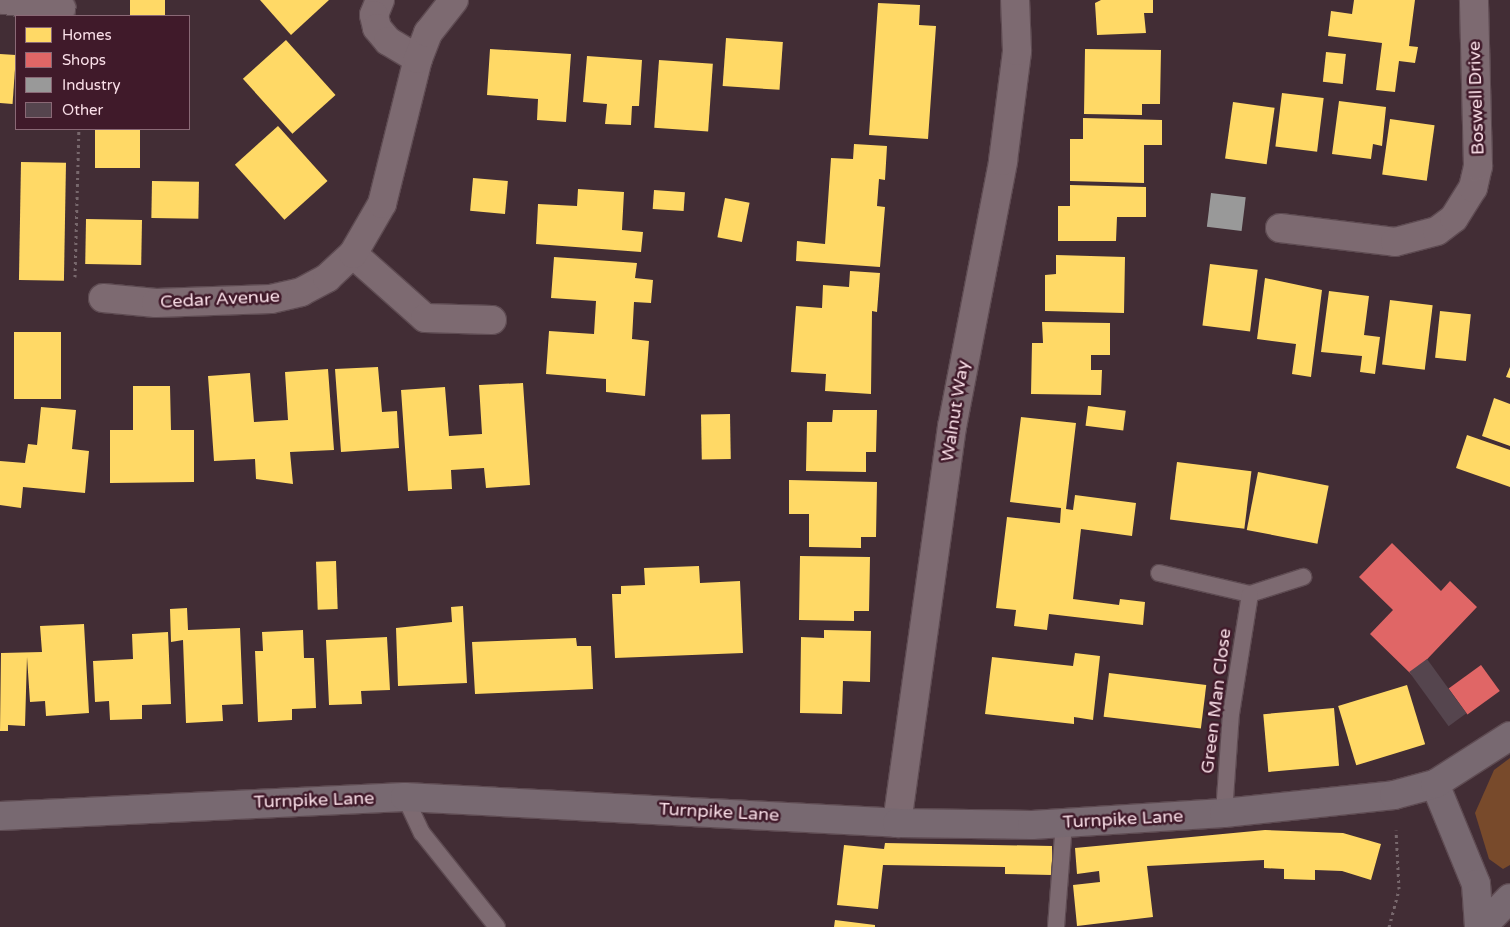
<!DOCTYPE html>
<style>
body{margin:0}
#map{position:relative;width:1510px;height:927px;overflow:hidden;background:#422d35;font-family:"Varela Round",sans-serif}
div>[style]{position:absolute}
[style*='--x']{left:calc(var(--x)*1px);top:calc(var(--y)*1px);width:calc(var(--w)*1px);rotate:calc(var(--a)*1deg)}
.green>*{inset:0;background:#784a2b}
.homes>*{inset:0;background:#ffd966;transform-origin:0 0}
.shops>*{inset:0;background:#e06666;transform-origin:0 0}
.industry>*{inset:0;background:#999;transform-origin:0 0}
.building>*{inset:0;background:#55454e;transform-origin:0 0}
.path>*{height:3px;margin-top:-1.5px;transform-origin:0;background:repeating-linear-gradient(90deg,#78686d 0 2.5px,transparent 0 6.5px)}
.roads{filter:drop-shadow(1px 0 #5e4b52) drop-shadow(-1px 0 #5e4b52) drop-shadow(0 1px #5e4b52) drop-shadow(0 -1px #5e4b52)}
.lane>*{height:16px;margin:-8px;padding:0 8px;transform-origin:8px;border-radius:8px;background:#7d6a71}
.street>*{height:28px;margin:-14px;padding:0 14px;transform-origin:14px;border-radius:14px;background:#7d6a71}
.secondary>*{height:28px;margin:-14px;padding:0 14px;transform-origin:14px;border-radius:14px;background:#786971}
span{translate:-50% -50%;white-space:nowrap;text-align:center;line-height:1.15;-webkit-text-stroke:5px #401a2a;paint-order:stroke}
.street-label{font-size:18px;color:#fadfe8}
.legend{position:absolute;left:15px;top:15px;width:175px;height:115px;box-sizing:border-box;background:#401a2a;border:1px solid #8a6976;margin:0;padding:6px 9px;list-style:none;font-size:15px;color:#fadfe8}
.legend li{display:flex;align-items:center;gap:10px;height:25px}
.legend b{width:25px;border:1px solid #8a6976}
</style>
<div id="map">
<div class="green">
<i style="clip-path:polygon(1510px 758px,1510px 865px,1503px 869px,1489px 859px,1475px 813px,1494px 770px)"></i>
</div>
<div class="homes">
<i style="left:130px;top:0;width:35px;height:16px"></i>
<i style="clip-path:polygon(260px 0,329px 0,291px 35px)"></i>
<i style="clip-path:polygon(1101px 0,1153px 0,1153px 13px,1144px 13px,1146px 33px,1097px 35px,1095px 3px)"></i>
<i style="clip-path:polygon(1354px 0,1415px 0,1409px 46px,1418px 47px,1415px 63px,1399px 61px,1395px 92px,1376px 90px,1382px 43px,1328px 36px,1331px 11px,1352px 14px)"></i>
<i style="clip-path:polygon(878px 3px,920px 5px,919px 25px,936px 26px,928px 139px,869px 135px)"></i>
<i style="left:726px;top:38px;width:57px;height:48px;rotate:4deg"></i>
<i style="left:286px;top:40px;width:74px;height:58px;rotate:48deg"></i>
<i style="clip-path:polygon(490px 49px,571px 54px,566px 122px,537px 120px,538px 99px,487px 95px)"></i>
<i style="clip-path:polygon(1085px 49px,1161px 50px,1160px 104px,1142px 104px,1142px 115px,1084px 114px)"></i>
<i style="left:1326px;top:52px;width:20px;height:30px;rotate:6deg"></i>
<i style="left:0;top:54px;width:16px;height:49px;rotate:4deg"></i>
<i style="clip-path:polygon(587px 56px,642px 60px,639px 106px,632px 106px,631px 125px,605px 124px,607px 104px,583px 102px)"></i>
<i style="left:659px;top:60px;width:54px;height:68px;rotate:4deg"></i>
<i style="left:1282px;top:93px;width:42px;height:54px;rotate:7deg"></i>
<i style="clip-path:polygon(1339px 101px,1386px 107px,1382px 146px,1373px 144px,1371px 159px,1332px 154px)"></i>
<i style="left:1233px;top:102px;width:42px;height:57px;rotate:8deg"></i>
<i style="clip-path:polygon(1083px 118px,1162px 120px,1162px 145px,1144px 145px,1144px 183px,1070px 181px,1070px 139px,1083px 139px)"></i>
<i style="left:1390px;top:119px;width:45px;height:56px;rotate:8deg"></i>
<i style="left:278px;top:126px;width:74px;height:58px;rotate:48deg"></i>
<i style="left:95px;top:129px;width:45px;height:39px"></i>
<i style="clip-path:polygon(854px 144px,887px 146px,885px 180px,879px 179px,877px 206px,885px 207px,880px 267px,796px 261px,797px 241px,825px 244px,831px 158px,853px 159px)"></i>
<i style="left:21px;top:162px;width:45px;height:118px;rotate:1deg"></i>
<i style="left:473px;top:178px;width:35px;height:33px;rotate:5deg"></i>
<i style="left:152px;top:181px;width:47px;height:37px;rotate:1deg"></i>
<i style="clip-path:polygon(1070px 185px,1146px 187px,1146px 217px,1117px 217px,1116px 241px,1058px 241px,1058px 206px,1070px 206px)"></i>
<i style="clip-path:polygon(578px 189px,624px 192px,622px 230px,643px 232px,641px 252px,536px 244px,538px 204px,577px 206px)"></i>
<i style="left:654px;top:190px;width:31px;height:19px;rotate:4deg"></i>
<i style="left:725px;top:198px;width:25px;height:40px;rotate:11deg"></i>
<i style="left:86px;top:219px;width:56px;height:45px;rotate:1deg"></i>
<i style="clip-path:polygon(1056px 255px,1125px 257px,1124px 313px,1045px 311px,1045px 275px,1056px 274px)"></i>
<i style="clip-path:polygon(554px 257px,637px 263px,635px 278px,653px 280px,651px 303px,634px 302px,633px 321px,632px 339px,649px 341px,645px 396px,606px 392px,606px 379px,546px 374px,549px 331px,594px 334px,596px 301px,551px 298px)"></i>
<i style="left:1210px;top:264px;width:48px;height:62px;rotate:7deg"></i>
<i style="clip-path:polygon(850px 271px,880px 273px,877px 312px,872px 311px,871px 394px,825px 391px,826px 374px,791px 372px,796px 306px,822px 308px,823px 285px,849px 287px)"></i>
<i style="clip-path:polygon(1265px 278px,1322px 290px,1311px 377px,1292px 374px,1296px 344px,1257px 339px)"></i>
<i style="clip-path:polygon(1329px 291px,1369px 296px,1364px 335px,1380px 337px,1375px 374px,1360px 372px,1362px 356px,1321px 352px)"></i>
<i style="left:1390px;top:300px;width:43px;height:65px;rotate:7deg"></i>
<i style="left:1440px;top:311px;width:31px;height:47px;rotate:6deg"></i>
<i style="clip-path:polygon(1042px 322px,1110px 323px,1110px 355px,1091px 355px,1091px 370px,1102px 370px,1101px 395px,1031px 394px,1032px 343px,1043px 343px)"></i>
<i style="left:14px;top:332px;width:47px;height:67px"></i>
<i style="clip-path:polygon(378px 367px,382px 412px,397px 411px,399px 448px,341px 452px,335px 369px)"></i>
<i style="clip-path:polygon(1510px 367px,1510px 378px,1506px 377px)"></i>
<i style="clip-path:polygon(328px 369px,334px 450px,290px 452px,293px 484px,256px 479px,255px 459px,214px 461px,208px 376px,250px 373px,254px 422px,270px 421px,288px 420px,285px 372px)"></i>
<i style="clip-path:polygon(523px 383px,530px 485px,486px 488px,484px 468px,451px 470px,452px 489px,408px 491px,401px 390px,445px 387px,449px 436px,482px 434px,479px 385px)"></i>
<i style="clip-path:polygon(133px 386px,170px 386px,171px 430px,194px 430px,194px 482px,110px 483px,110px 430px,133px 430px)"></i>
<i style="clip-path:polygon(1494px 398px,1510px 404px,1510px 446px,1482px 436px)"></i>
<i style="left:1088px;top:406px;width:38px;height:20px;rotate:7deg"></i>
<i style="clip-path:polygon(41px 407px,76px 410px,72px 449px,89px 451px,85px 493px,23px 487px,21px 508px,0 505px,0 461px,25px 463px,28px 444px,37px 445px)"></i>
<i style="clip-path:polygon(833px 410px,877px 410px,876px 452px,866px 452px,866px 472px,806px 471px,807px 422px,832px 422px)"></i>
<i style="left:730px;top:414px;width:45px;height:29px;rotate:89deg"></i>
<i style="clip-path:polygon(1021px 417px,1076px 423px,1066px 509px,1073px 510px,1075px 495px,1136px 503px,1132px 536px,1081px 529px,1073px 599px,1119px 605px,1120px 599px,1145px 602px,1143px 625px,1049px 614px,1047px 630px,1014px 626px,1016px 610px,996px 608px,1007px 517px,1060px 523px,1061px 508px,1010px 502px)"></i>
<i style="clip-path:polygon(1467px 435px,1510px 450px,1510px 487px,1456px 468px)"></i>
<i style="left:1177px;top:462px;width:75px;height:58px;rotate:7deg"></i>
<i style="left:1258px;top:472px;width:72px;height:59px;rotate:11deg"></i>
<i style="clip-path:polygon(789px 480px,877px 482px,876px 537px,861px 537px,861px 548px,809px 547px,809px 514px,789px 514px)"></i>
<i style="clip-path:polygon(800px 556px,870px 557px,869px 611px,854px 611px,854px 621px,799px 620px)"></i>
<i style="left:336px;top:561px;width:48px;height:20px;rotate:88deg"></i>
<i style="clip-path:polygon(699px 566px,700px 583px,740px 581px,743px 653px,615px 658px,612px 594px,621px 594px,621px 586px,645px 585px,644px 568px)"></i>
<i style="clip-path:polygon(463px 606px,467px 683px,398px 686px,396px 628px,452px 622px,451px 607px)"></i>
<i style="clip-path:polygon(187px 608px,188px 630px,240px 628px,243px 704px,222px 705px,223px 721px,186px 723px,183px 640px,171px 642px,170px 609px)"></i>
<i style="clip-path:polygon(84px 624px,89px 713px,46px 716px,45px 701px,30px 702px,27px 657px,25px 726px,8px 725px,8px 731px,0 731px,1px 653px,42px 652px,40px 626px)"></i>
<i style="clip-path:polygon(303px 630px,304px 658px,314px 658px,316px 708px,292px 709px,292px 720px,258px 722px,255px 651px,263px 651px,262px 632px)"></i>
<i style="clip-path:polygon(824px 630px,871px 631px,870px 682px,843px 681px,842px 714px,800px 713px,801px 637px,824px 638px)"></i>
<i style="clip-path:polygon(168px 632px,171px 704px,142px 705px,142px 719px,110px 720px,109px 701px,95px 702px,93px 661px,133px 659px,132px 634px)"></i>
<i style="clip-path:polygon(387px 637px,390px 690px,361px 691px,362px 704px,329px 705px,326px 640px)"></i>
<i style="clip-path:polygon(576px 638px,577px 646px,591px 646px,593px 689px,475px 694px,472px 642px)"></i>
<i style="clip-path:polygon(1075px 653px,1100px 656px,1093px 720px,1074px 717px,1074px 724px,985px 714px,992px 657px,1073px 666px)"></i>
<i style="left:1109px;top:673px;width:98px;height:44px;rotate:7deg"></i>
<i style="left:1407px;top:685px;width:62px;height:72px;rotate:73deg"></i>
<i style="left:1334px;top:708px;width:58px;height:71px;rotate:85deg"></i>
<i style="clip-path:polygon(1265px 830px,1343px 833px,1381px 844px,1371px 880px,1342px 871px,1315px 870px,1315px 880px,1284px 879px,1284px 869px,1264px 868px,1264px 860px,1147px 866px,1153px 917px,1077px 926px,1073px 885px,1100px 882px,1099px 871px,1077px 874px,1075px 848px)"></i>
<i style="clip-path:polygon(885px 843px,1052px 846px,1052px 875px,1005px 874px,1005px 867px,883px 865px,878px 909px,837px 905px,844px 845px,884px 849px)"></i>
<i style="clip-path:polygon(835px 920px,875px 925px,875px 927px,834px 927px)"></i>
</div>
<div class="shops">
<i style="clip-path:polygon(1392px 543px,1441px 591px,1450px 581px,1477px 607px,1412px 675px,1370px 634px,1393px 610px,1359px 577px)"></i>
<i style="left:1481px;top:665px;width:32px;height:40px;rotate:54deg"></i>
</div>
<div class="industry">
<i style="left:1211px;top:193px;width:35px;height:34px;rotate:7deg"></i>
</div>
<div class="building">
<i style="left:1427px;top:659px;width:67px;height:22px;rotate:54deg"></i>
</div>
<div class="path">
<i style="--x:75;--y:277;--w:148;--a:-88.5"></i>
<i style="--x:1389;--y:927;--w:39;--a:-75"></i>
<i style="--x:1399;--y:889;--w:59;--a:-92.9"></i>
</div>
<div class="roads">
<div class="lane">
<i style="--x:1159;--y:573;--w:93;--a:13"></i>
<i style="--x:1250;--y:594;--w:56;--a:-17.8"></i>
<i style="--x:405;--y:797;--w:40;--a:65"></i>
<i style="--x:422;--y:833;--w:120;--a:51.4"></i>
<i style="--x:1224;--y:813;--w:99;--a:-86"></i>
<i style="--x:1231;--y:714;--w:121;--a:-81"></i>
<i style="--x:1056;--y:927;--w:104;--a:-85.6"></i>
</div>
<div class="street">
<i style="--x:4;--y:0;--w:58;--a:8"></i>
<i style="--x:380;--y:0;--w:16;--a:112"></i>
<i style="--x:374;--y:15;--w:13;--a:77"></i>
<i style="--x:377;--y:28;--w:17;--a:50"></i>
<i style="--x:388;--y:41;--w:35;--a:31"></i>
<i style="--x:1280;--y:228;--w:116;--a:6.9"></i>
<i style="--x:1395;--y:242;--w:43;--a:-14.7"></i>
<i style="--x:1437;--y:231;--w:21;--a:-37"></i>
<i style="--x:1454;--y:218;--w:36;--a:-58"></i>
<i style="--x:1473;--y:188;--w:23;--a:-77"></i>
<i style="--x:1478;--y:166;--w:166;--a:-91.4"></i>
<i style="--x:353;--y:254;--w:96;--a:41.6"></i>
<i style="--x:425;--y:318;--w:67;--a:1.7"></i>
<i style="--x:103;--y:298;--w:53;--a:5.4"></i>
<i style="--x:156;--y:303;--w:115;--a:-2"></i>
<i style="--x:271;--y:299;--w:31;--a:-13"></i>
<i style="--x:301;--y:292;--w:30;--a:-28"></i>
<i style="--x:327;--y:278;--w:35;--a:-43"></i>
<i style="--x:353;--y:254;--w:58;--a:-59.9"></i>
<i style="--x:382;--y:204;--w:149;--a:-76.1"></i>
<i style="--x:418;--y:59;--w:28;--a:-69"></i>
<i style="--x:428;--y:33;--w:42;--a:-51.8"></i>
<i style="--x:897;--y:823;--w:400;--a:-82.1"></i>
<i style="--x:952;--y:427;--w:271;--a:-79.1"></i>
<i style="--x:1003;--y:161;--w:111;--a:-82.7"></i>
<i style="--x:1017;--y:51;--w:51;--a:-92.2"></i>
</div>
<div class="secondary">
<i style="--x:1435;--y:784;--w:108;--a:67.7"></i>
<i style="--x:1476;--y:884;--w:43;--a:86"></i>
<i style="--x:0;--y:816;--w:405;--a:-2.7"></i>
<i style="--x:405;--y:797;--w:493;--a:3"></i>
<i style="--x:897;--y:823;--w:135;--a:0.8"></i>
<i style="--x:1032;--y:825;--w:192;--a:-3.6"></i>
<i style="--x:1224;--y:813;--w:171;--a:-6"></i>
<i style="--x:1394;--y:795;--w:42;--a:-15"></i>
<i style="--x:1435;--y:784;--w:89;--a:-32.6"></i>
<i style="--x:1482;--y:927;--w:40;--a:-46"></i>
</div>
</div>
<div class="street-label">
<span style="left:1476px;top:98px;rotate:-92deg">Boswell Drive</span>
<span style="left:220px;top:299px;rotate:-3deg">Cedar Avenue</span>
<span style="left:955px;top:411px;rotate:-81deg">Walnut Way</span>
<span style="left:1216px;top:701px;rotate:-83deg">Green Man Close</span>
<span style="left:314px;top:800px;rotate:-2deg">Turnpike Lane</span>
<span style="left:719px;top:812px;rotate:3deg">Turnpike Lane</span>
<span style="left:1123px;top:819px;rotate:-3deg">Turnpike Lane</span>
</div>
<ul class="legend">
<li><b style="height:14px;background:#ffd966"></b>Homes</li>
<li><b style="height:14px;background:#e06666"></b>Shops</li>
<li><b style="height:14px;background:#999"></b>Industry</li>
<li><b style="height:14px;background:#55454e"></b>Other</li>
</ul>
</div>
